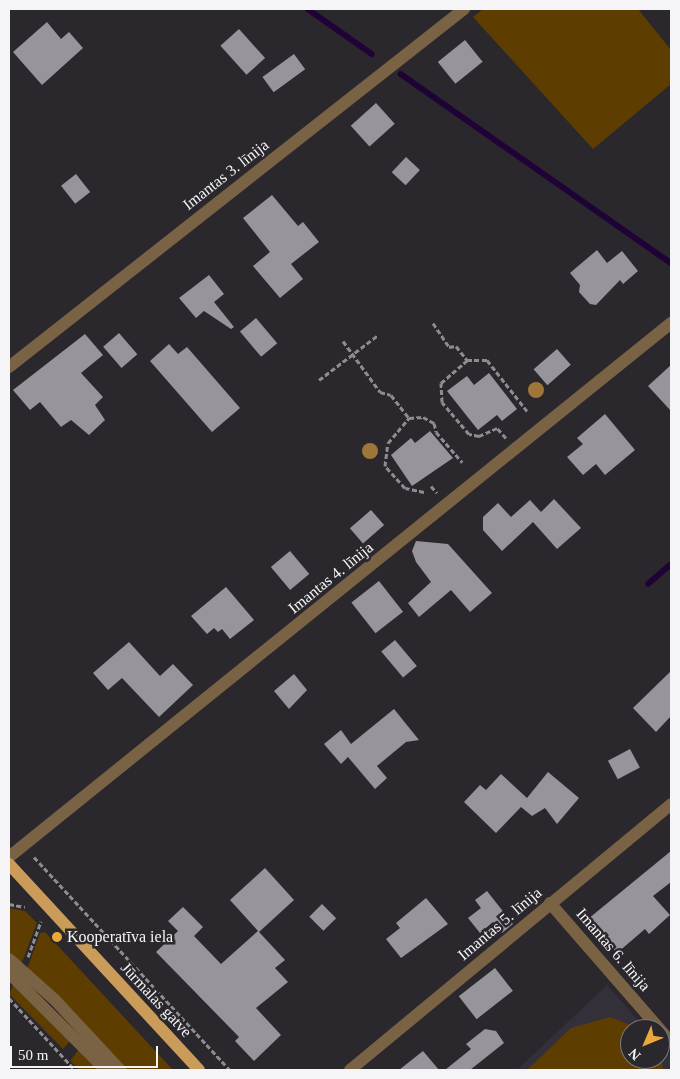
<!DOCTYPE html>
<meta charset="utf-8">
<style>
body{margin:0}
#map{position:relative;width:680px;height:1079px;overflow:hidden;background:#2a282d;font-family:"Times New Roman",serif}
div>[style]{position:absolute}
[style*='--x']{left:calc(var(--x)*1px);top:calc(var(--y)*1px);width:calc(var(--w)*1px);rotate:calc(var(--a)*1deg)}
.built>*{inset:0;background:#34303a}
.green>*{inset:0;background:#5e3d00}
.stream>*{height:5.5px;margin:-2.75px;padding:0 2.75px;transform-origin:2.75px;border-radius:2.75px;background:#1f0337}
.building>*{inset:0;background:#97959b;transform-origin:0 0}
.path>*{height:3px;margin-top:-1.5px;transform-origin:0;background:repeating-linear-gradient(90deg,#8d8c90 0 5px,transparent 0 7.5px)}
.minor>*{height:12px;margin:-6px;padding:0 6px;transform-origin:6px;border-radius:6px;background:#7a6344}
.major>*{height:12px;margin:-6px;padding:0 6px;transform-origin:6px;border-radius:6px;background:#cb9c59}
.trees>*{width:16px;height:16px;margin:-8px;border-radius:50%;background:#9e7639}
.dots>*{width:14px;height:14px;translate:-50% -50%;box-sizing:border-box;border:2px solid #2a282d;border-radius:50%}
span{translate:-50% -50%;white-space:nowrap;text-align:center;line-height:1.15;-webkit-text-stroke:5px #2a282d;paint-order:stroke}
.street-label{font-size:16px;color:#f5f4f7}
.poi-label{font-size:16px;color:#f5f4f7}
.left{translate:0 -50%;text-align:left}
.frame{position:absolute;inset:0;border:10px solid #f5f4f7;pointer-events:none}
.north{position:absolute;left:620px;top:1019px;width:50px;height:50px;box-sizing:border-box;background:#2a282d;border:1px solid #7b7a7e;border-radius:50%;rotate:225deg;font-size:14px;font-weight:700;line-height:20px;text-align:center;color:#f5f4f7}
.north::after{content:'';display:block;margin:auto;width:18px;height:22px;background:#eca93b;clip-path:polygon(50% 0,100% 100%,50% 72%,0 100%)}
.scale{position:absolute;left:10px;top:1046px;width:148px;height:22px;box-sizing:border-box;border:2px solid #f5f4f7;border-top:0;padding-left:6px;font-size:15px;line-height:18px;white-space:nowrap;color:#f5f4f7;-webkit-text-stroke:4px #2a282d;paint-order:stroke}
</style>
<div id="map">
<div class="built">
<i style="clip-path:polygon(607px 985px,646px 1029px,630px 1029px,630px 1059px,660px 1059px,660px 1045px,671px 1058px,671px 1070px,517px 1070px)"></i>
</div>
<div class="green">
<i style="clip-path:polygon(483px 9px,638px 9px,671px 50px,671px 84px,593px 149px,473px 17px)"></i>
<i style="clip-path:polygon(9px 908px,25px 911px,37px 923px,21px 965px,9px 954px)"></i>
<i style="clip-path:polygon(45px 932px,173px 1070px,126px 1070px,27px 969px,40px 933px)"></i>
<i style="clip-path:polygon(14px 983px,72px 1039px,63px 1049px,9px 994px)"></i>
<i style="clip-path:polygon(610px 1017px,641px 1029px,630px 1029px,630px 1059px,660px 1059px,660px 1054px,663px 1070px,527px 1070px,571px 1028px)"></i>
<i style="clip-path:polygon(80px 1048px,100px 1070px,79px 1070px,70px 1061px)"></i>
</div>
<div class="stream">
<i style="--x:308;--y:9;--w:78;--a:35.1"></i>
<i style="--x:401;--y:74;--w:330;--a:35"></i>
<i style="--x:648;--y:584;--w:30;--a:-41"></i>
</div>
<div class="building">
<i style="clip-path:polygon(47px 22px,61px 39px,69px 32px,83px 48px,42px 85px,13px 52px)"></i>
<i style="left:239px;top:29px;width:39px;height:25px;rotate:48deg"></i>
<i style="left:465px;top:40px;width:28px;height:35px;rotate:51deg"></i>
<i style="left:294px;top:54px;width:19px;height:39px;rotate:54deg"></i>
<i style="left:376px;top:103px;width:28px;height:34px;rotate:48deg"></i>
<i style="left:406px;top:157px;width:19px;height:21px;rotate:43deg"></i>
<i style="left:76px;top:174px;width:23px;height:19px;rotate:52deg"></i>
<i style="clip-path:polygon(272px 195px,298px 226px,303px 222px,319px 242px,291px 264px,303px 279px,280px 298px,253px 266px,270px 252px,243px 218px)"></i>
<i style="clip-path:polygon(597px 250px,607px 263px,622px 251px,638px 271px,623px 284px,620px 280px,596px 305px,590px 304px,579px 292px,580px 285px,570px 273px)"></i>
<i style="clip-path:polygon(209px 275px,224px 294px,214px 302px,234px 327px,231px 329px,204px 311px,196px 318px,179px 298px)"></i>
<i style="left:256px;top:318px;width:33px;height:21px;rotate:50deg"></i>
<i style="left:119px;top:333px;width:28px;height:21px;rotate:49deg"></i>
<i style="clip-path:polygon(85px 334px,103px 355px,81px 373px,103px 397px,95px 405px,105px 420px,89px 435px,71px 420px,61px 427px,40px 402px,30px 410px,13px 390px)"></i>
<i style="clip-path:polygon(169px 344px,178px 354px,187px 347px,240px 408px,212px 432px,150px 361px)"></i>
<i style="left:557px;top:349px;width:21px;height:31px;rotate:49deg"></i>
<i style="clip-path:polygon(671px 365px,671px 411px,648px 386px)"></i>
<i style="clip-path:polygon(489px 373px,517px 409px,502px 421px,497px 415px,478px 430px,447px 391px,467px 376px,474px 385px)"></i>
<i style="clip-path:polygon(605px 414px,635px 450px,605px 475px,596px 464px,583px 475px,567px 457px,583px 444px,577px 438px)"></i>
<i style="clip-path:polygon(430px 431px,453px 458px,412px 486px,391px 455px,411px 438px,415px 443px)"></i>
<i style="clip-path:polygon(554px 499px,581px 528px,557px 549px,533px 522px,502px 551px,483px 530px,483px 517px,498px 503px,511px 517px,530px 500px,541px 512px)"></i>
<i style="left:371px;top:510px;width:20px;height:28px;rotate:49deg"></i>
<i style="clip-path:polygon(416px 541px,448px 544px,492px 593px,470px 612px,451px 590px,419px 617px,408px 603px,431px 582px,416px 562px,412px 551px)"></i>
<i style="left:290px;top:551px;width:30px;height:25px;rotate:50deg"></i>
<i style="left:379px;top:581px;width:39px;height:35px;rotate:52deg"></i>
<i style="clip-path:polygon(226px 587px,254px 620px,230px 639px,222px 629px,218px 632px,214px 628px,207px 634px,191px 616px)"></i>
<i style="left:395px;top:640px;width:34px;height:18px;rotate:50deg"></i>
<i style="clip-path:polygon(129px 642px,160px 676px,173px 664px,193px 685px,159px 717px,122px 678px,108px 690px,93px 673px)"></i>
<i style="clip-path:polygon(671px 671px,671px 716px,656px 732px,633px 708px)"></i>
<i style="clip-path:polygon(294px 674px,307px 690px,289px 709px,274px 691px)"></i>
<i style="clip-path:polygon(394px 709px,419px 740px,406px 742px,377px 766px,387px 778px,375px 789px,348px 757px,341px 764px,324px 744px,341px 730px,351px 744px)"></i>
<i style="left:630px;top:749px;width:21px;height:25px;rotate:62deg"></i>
<i style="clip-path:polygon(548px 772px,579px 798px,557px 824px,545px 808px,532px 816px,521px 807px,496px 833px,464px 802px,480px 785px,486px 790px,501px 774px,527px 798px)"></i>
<i style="clip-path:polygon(671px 851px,671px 882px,653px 896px,670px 915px,649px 934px,645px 929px,617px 953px,588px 919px)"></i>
<i style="clip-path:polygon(265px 868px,294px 900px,259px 932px,285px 960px,275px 968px,288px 982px,256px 1008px,281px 1035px,254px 1061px,235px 1041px,239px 1037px,156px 952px,178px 931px,168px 921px,183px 907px,203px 927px,194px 936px,221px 964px,258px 931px,230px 900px)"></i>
<i style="clip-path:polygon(487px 891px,513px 924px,502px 933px,493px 922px,480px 933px,468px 918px,481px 908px,475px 900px)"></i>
<i style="clip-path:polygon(426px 898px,448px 924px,401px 958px,386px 939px,400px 928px,396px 923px)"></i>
<i style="left:322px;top:904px;width:20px;height:18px;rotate:45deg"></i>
<i style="left:495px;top:968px;width:29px;height:46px;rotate:52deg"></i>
<i style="clip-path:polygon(485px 1029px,496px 1031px,504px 1043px,470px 1070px,445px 1070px,471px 1049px,466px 1044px)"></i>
<i style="clip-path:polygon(423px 1051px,439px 1070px,399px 1070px)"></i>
</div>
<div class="path">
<i style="--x:433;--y:323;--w:29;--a:56"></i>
<i style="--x:449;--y:347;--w:7;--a:-8"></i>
<i style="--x:456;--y:346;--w:18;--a:52"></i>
<i style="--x:343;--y:341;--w:63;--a:54"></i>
<i style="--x:380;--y:392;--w:11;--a:15"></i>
<i style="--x:391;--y:395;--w:29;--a:52"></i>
<i style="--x:319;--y:380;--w:74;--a:-37.3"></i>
<i style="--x:506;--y:438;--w:13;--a:-132"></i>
<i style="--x:497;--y:428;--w:20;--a:156"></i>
<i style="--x:479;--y:436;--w:10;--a:-169"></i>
<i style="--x:469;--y:434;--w:42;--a:-130.2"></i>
<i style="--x:442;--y:402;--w:19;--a:-93"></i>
<i style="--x:441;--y:383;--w:35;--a:-41"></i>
<i style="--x:467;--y:360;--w:20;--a:0"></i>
<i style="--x:487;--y:360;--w:65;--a:51.9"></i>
<i style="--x:431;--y:486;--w:9;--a:49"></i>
<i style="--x:424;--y:492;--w:19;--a:-168"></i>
<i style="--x:405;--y:488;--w:30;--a:-132"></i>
<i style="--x:385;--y:466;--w:23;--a:-83"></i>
<i style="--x:388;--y:443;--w:33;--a:-50"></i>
<i style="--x:409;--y:418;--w:14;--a:-4"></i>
<i style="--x:423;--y:417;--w:13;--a:29"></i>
<i style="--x:434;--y:423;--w:9;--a:77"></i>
<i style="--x:436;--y:432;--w:40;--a:49"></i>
<i style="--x:34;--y:857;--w:289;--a:47.4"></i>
<i style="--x:9;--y:904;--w:16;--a:11"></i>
<i style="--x:28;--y:957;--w:38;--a:-70"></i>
<i style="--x:9;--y:998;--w:98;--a:47.5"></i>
</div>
<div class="minor">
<i style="--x:9;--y:367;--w:579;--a:-38.2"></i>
<i style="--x:9;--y:857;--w:851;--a:-38.89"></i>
<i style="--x:550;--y:903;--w:184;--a:49"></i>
<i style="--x:9;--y:959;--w:62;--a:41.7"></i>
<i style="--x:55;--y:1000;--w:96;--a:47.1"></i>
<i style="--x:9;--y:973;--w:137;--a:45"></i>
<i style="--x:350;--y:1070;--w:417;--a:-39.6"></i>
</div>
<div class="major">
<i style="--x:9;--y:864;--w:280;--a:47.3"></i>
</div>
<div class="trees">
<i style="left:536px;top:390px"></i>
<i style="left:370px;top:451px"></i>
</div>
<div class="dots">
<i style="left:57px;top:937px;background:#eca93b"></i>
</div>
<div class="street-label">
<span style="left:226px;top:175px;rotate:-38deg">Imantas 3. līnija</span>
<span style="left:331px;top:578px;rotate:-39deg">Imantas 4. līnija</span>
<span style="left:500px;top:924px;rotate:-40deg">Imantas 5. līnija</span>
<span style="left:613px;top:950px;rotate:49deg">Imantas 6. līnija</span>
<span style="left:156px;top:1000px;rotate:47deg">Jūrmalas gatve</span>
</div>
<div class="poi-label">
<span class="left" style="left:67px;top:937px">Kooperatīva iela</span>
</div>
<div class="frame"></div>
<div class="north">N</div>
<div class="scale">50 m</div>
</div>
